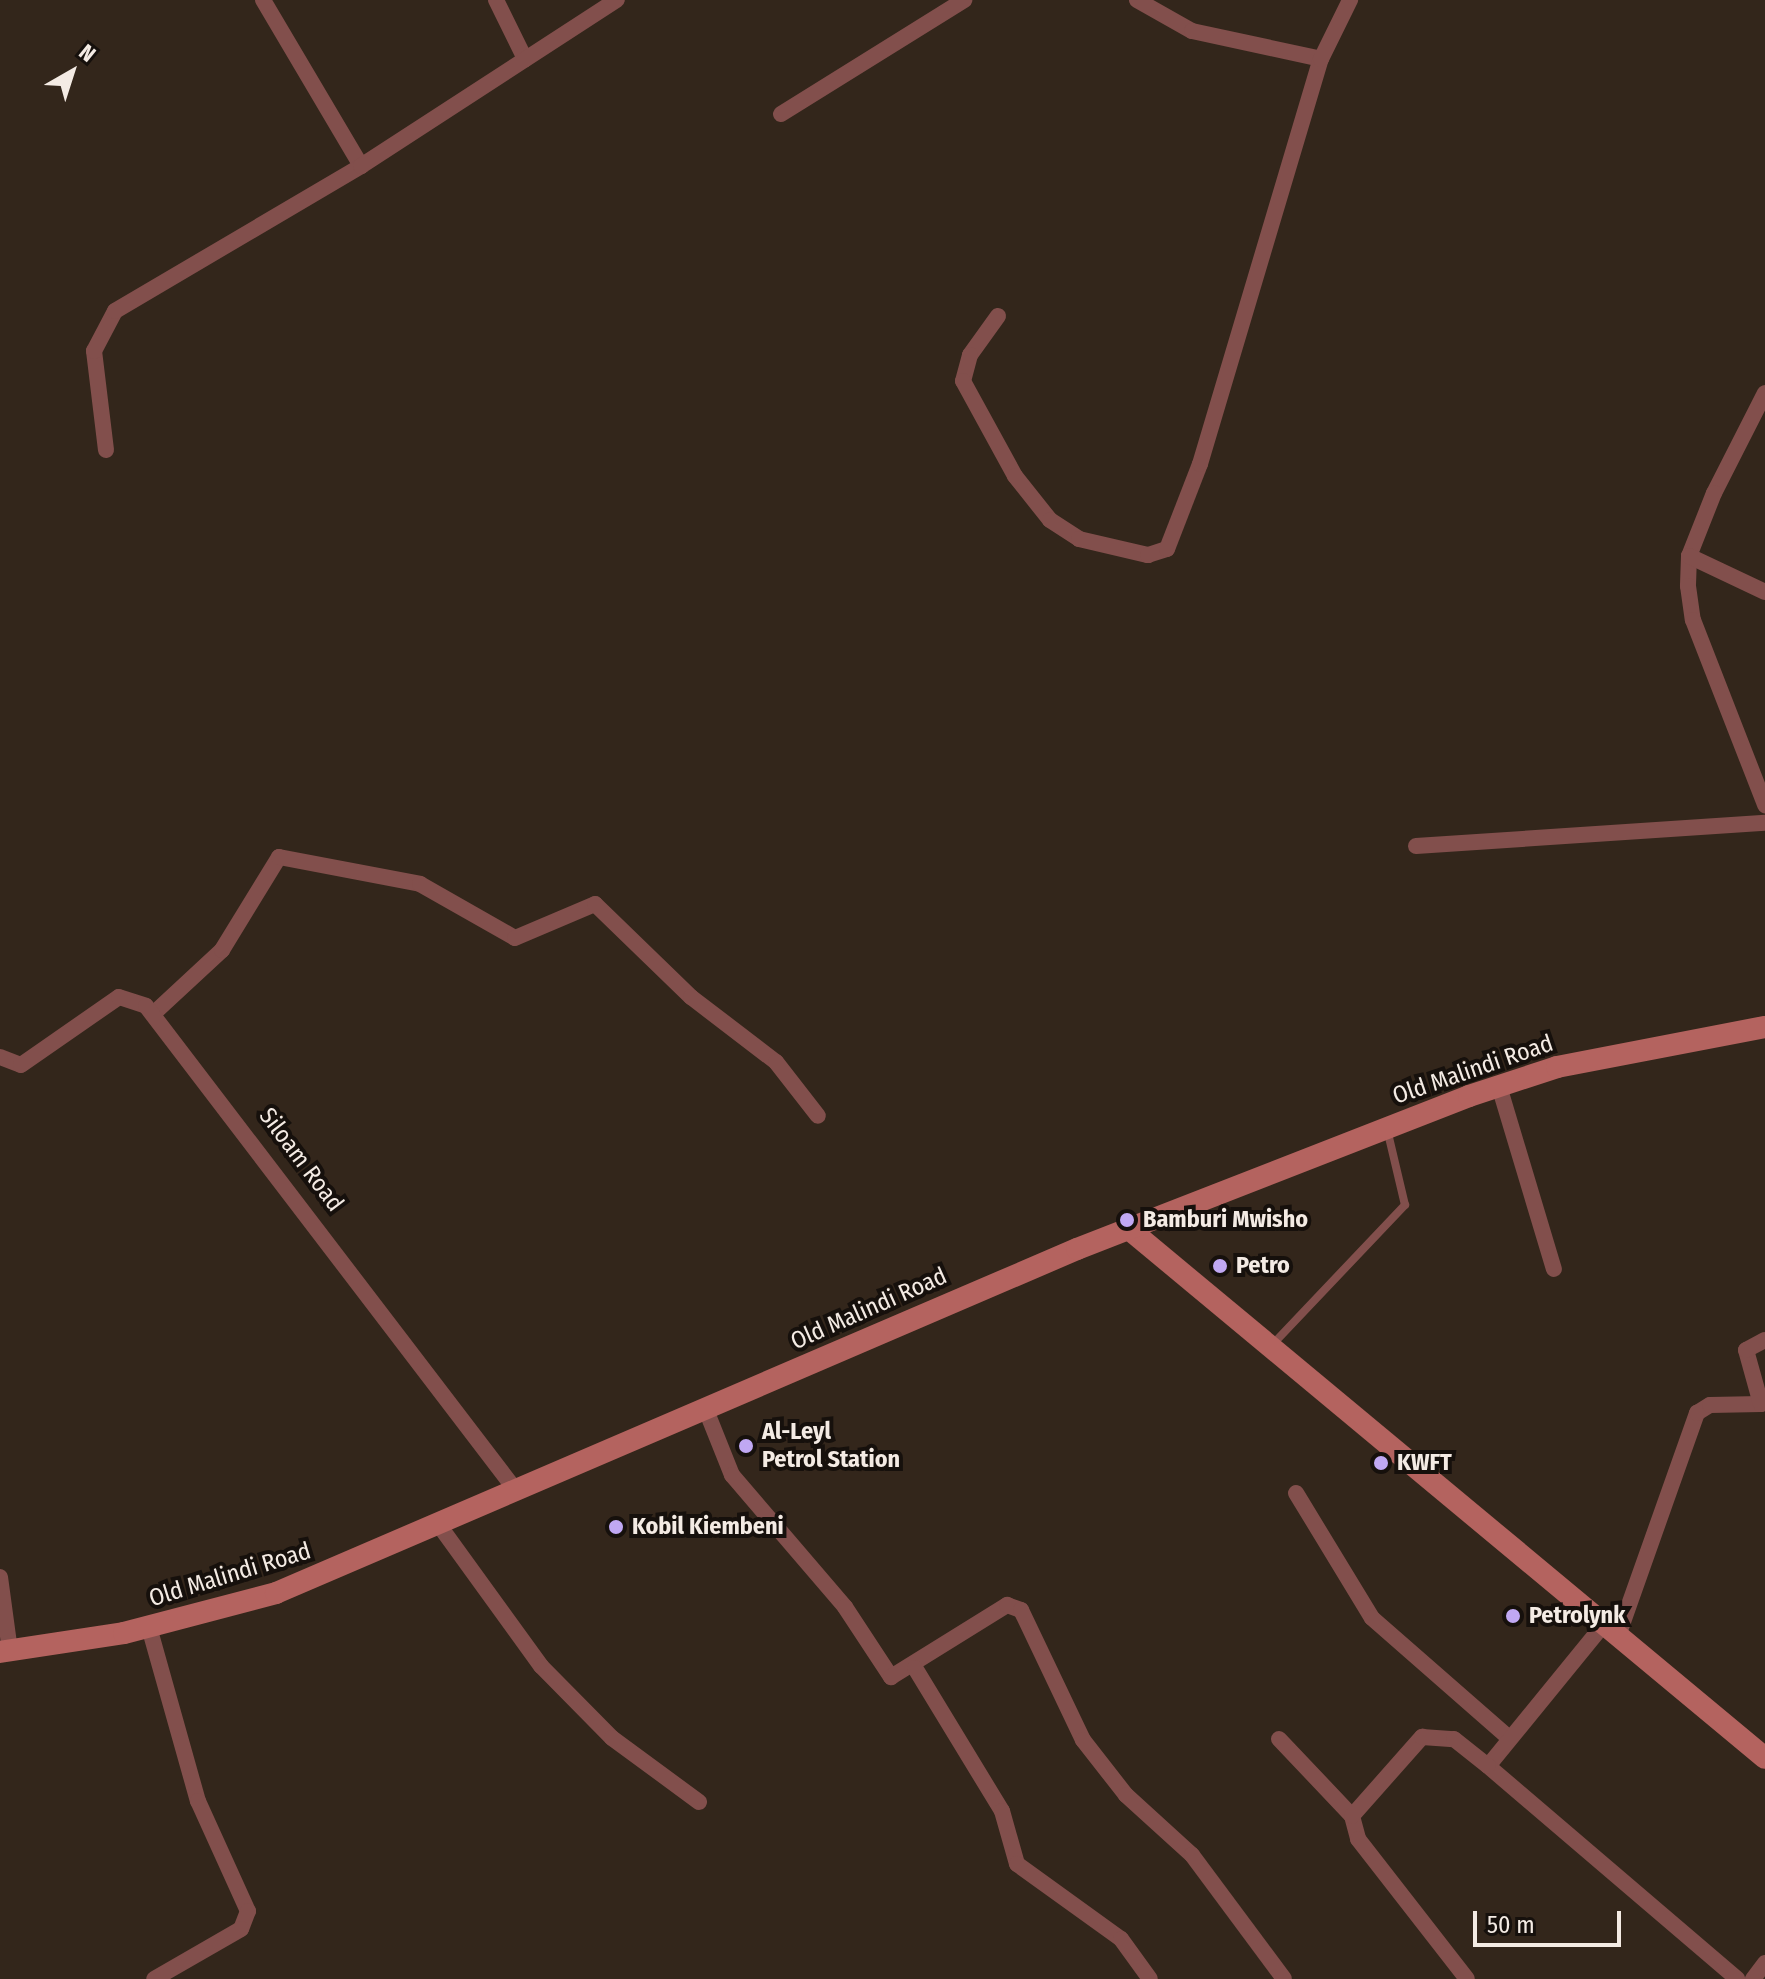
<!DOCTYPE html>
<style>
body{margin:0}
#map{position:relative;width:1765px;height:1979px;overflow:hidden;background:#33261b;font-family:"Fira Sans Condensed",sans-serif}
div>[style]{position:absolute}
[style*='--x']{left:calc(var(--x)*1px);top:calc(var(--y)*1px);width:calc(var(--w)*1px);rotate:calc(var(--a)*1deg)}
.service>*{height:8px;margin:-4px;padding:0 4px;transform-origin:4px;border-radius:4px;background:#824f4c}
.minor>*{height:16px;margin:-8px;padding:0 8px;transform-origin:8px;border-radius:8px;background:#824f4c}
.secondary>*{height:22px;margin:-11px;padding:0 11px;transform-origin:11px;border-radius:11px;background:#b4635f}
.dots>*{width:22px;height:22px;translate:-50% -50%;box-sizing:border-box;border:4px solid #16100c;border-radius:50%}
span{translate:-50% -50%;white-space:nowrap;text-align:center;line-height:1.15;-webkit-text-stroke:8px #16100c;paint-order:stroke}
.street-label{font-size:24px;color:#f4ebe4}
.poi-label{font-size:24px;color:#f4ebe4;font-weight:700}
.left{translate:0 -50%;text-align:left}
.north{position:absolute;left:32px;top:32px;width:80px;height:80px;-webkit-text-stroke:6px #16100c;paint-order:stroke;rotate:39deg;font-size:22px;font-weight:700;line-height:32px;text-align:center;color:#f4ebe4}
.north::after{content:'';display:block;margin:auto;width:28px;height:36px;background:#f4ebe4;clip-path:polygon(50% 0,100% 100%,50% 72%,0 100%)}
.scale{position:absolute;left:1473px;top:1911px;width:148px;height:36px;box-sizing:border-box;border:4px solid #f4ebe4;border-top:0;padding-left:10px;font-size:24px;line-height:28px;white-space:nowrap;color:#f4ebe4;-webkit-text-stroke:6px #16100c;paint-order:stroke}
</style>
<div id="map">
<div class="service">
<i style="--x:1273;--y:1344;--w:192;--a:-46.5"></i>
<i style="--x:1405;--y:1205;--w:78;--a:-103.3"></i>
</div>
<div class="minor">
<i style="--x:263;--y:0;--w:193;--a:59.4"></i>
<i style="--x:496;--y:0;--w:66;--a:63.8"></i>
<i style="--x:1137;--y:0;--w:63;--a:29.4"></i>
<i style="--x:1192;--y:31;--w:132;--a:12.2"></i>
<i style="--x:781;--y:114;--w:216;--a:-31.9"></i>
<i style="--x:998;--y:316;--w:48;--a:125.7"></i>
<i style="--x:970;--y:355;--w:27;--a:105"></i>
<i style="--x:963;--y:381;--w:108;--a:61.3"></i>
<i style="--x:1015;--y:476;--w:56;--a:51.5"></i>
<i style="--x:1050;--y:520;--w:35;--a:33"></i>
<i style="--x:1079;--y:539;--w:71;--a:13.1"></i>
<i style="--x:1148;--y:555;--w:20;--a:-18"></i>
<i style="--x:1167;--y:549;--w:91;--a:-68.8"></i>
<i style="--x:1200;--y:464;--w:423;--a:-73.4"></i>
<i style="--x:1321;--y:59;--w:66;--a:-63.8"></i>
<i style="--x:1765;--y:393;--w:112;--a:117"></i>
<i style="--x:1714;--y:493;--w:68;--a:111.6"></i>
<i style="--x:1689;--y:556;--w:30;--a:92"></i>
<i style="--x:1688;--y:586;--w:34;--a:82"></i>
<i style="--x:1693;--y:620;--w:199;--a:68.7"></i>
<i style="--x:106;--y:450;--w:100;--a:-96.9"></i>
<i style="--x:94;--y:351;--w:45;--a:-62.3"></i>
<i style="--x:115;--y:311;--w:286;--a:-30.5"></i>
<i style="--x:361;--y:166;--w:305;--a:-33"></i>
<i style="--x:1689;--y:556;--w:84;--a:25.3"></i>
<i style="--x:1416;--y:846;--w:350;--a:-3.8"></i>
<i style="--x:153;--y:1014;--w:94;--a:-42.8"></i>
<i style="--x:222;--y:950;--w:109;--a:-58.5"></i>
<i style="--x:279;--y:857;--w:144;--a:10.8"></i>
<i style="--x:420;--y:884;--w:109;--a:29.6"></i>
<i style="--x:515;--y:938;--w:87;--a:-23"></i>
<i style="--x:595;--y:904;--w:134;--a:44.1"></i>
<i style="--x:691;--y:997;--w:107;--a:37.4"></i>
<i style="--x:776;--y:1062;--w:68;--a:52.1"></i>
<i style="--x:0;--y:1057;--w:22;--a:21"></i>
<i style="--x:21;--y:1065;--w:119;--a:-34.8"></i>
<i style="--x:119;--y:997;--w:28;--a:18"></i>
<i style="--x:146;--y:1006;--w:606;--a:52.64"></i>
<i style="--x:1499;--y:1086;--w:191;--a:73.3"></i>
<i style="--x:706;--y:1410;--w:70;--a:68.2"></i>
<i style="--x:732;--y:1475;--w:174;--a:49.4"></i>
<i style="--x:845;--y:1607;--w:84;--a:56.7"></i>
<i style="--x:891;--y:1677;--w:137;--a:-31.8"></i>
<i style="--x:1007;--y:1605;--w:15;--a:20"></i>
<i style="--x:1021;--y:1610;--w:144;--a:64.5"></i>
<i style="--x:1083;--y:1740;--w:70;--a:52"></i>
<i style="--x:1126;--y:1795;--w:89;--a:42.3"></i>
<i style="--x:1192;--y:1855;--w:154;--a:53.4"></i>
<i style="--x:1296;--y:1493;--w:146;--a:58.7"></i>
<i style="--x:1372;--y:1618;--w:182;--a:41.2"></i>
<i style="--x:439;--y:1525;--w:174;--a:54.1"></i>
<i style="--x:541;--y:1666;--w:101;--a:45.4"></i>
<i style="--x:612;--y:1738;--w:108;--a:36.3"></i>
<i style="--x:0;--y:1577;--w:75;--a:82.3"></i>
<i style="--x:1604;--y:1624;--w:183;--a:129.2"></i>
<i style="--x:1488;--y:1766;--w:328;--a:40.5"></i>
<i style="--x:149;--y:1627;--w:181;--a:74.3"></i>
<i style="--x:198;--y:1801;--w:121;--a:65.6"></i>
<i style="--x:248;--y:1911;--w:19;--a:111"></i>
<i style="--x:241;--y:1929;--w:100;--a:150.1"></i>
<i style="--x:1618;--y:1636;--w:237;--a:-70.5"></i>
<i style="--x:1697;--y:1413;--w:15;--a:-32"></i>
<i style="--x:1710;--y:1405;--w:51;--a:-1.1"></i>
<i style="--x:1761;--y:1404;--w:56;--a:-105.5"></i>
<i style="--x:1746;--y:1350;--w:21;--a:-28"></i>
<i style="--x:915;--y:1668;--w:167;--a:58.7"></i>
<i style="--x:1002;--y:1811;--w:55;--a:74.2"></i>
<i style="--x:1017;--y:1864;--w:128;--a:35.8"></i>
<i style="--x:1121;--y:1939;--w:49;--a:54.1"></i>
<i style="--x:1279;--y:1739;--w:106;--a:46.5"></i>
<i style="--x:1352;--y:1816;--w:24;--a:75"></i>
<i style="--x:1358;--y:1839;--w:177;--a:52.1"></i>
<i style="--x:1352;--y:1816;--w:106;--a:-48.5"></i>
<i style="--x:1422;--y:1737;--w:32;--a:4"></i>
<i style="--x:1454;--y:1739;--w:43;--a:38.5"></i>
<i style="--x:1753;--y:1979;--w:20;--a:-53"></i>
</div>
<div class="secondary">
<i style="--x:1129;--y:1229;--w:827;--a:39.75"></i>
<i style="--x:0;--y:1652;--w:125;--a:-8.7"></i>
<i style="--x:124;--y:1633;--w:157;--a:-14.7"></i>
<i style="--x:276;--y:1593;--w:872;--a:-23.24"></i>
<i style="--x:1077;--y:1249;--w:421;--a:-21.3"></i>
<i style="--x:1469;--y:1096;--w:93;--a:-18.2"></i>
<i style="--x:1557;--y:1067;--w:212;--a:-10.9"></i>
</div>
<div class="dots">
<i style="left:1127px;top:1220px;background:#c0a8f3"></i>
<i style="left:1220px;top:1266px;background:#c0a8f3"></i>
<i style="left:746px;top:1446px;background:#c0a8f3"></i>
<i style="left:1381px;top:1463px;background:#c0a8f3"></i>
<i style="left:616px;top:1527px;background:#c0a8f3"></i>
<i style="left:1513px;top:1616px;background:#c0a8f3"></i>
</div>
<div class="street-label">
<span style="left:1473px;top:1070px;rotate:-19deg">Old Malindi Road</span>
<span style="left:301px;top:1160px;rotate:53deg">Siloam Road</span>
<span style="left:869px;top:1309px;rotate:-24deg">Old Malindi Road</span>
<span style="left:230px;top:1575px;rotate:-17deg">Old Malindi Road</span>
</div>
<div class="poi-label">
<span class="left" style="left:1143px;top:1220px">Bamburi Mwisho</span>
<span class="left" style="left:1236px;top:1266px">Petro</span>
<span class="left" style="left:762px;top:1446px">Al-Leyl<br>Petrol Station</span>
<span class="left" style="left:1397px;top:1463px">KWFT</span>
<span class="left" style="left:632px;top:1527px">Kobil Kiembeni</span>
<span class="left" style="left:1529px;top:1616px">Petrolynk</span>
</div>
<div class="north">N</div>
<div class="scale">50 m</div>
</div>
